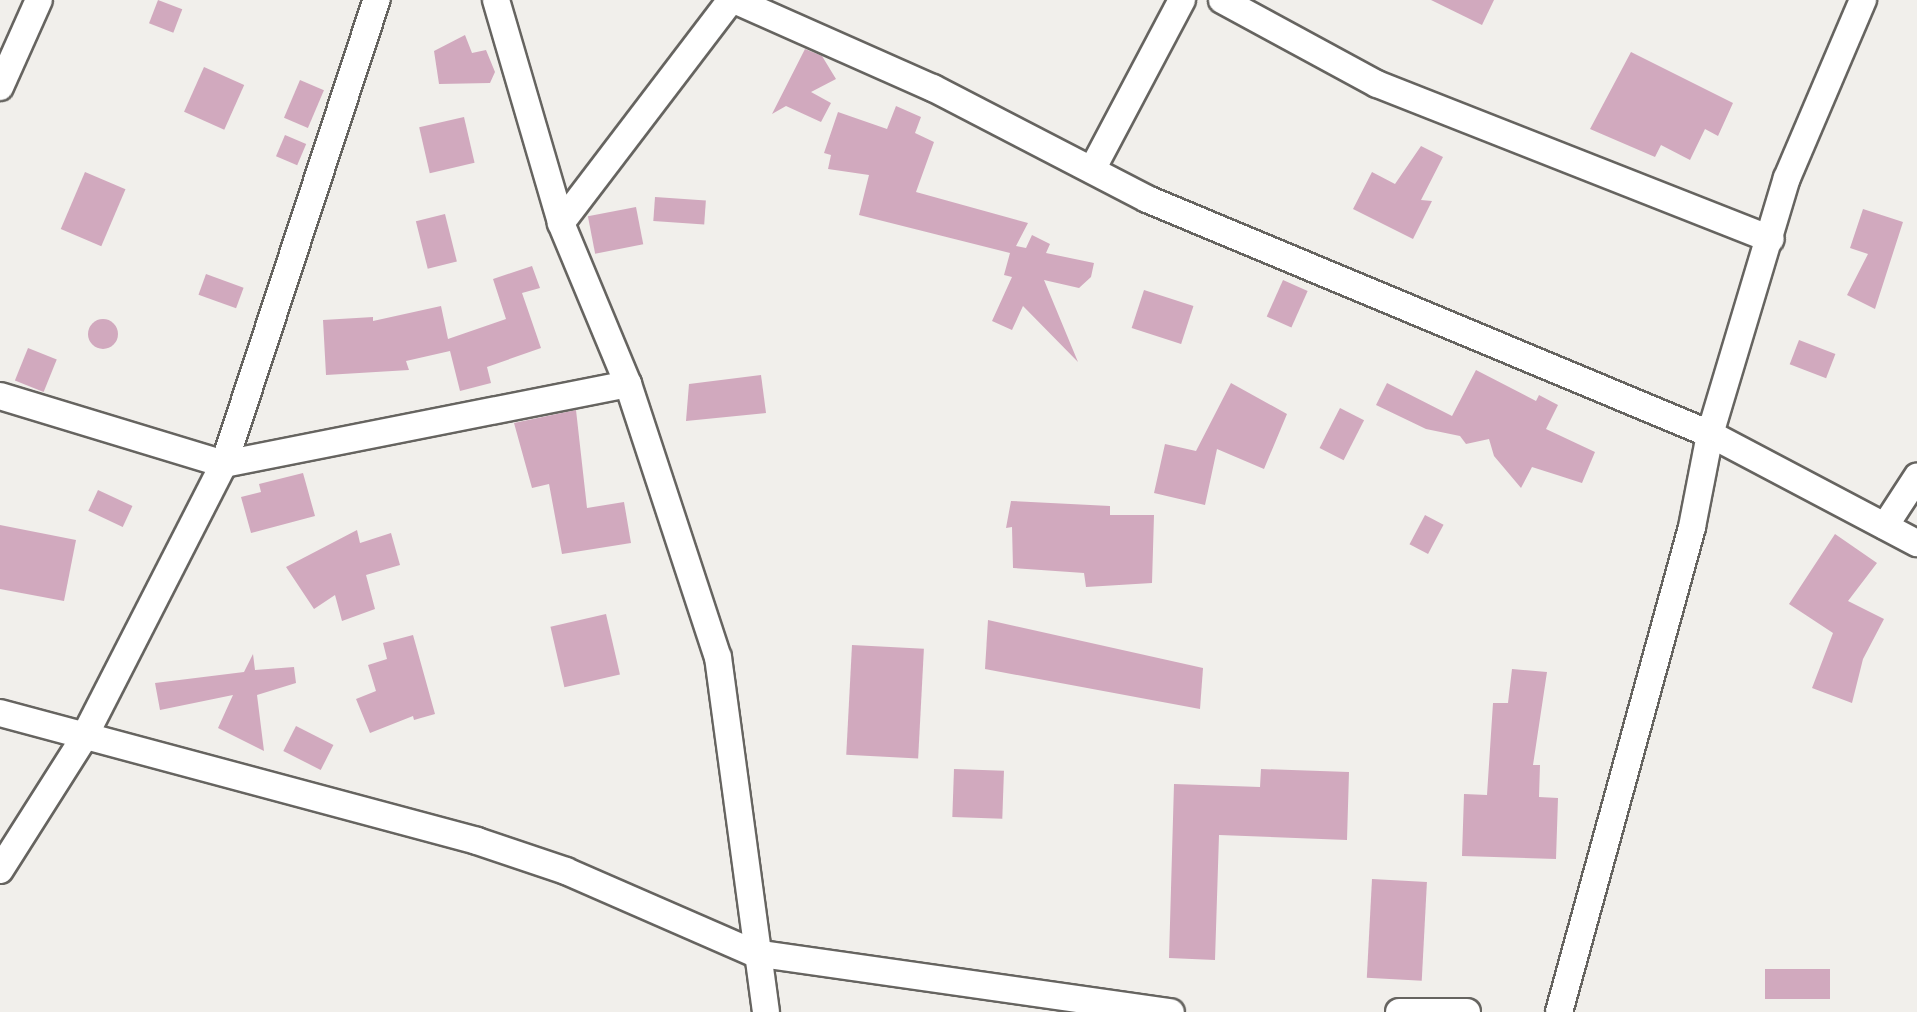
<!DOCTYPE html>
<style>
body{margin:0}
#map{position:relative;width:1917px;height:1012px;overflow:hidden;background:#f1efeb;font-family:"Roboto Serif",serif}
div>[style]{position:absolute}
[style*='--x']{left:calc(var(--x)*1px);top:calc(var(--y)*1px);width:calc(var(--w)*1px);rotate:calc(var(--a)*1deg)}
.building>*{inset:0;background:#d1a9be;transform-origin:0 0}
.round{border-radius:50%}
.roads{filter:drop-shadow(2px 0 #666460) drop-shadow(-2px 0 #666460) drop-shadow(0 2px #666460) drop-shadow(0 -2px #666460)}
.street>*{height:26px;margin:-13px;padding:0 13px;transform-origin:13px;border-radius:13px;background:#fff}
span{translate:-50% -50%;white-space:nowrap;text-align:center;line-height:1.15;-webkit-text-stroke:7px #f1efeb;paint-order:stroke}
</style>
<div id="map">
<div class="building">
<i style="left:158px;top:0;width:26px;height:25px;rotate:21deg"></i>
<i style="clip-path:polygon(1431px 0,1494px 0,1482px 25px)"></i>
<i style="clip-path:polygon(465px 35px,472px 53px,486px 50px,495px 72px,490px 83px,439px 84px,434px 51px)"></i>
<i style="clip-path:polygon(805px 49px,822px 56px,836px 79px,811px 92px,831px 103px,821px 122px,786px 106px,772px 114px)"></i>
<i style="clip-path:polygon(1631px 52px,1733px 103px,1718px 136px,1705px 129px,1690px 160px,1661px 145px,1655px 157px,1590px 129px)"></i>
<i style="left:204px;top:67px;width:44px;height:49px;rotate:24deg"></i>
<i style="left:300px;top:80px;width:26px;height:41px;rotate:23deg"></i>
<i style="clip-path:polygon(896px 106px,921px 117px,915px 133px,934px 142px,916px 192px,1028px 223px,1016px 246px,1026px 248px,1032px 235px,1050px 244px,1046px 253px,1094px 263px,1091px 277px,1079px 288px,1044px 280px,1078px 362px,1023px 306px,1012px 330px,992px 321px,1012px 277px,1004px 275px,1010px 253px,859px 215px,869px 175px,828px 169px,831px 155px,824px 153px,838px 112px,887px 129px)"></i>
<i style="left:464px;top:117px;width:47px;height:46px;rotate:77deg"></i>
<i style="left:285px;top:135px;width:23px;height:23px;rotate:23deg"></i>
<i style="clip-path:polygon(1421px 146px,1443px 157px,1421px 200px,1432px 201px,1413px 239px,1353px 209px,1372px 172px,1395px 184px)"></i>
<i style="left:85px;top:172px;width:44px;height:62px;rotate:23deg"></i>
<i style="left:655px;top:197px;width:51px;height:24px;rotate:4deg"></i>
<i style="left:636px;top:207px;width:38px;height:49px;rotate:79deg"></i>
<i style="clip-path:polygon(1863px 209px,1903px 222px,1875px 309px,1847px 295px,1868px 254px,1850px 248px)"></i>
<i style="left:445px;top:214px;width:49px;height:30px;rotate:76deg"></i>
<i style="clip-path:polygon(532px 266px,540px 288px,522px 293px,541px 348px,487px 367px,491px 383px,460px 391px,450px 351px,406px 361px,409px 370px,326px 375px,323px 320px,373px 317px,373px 321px,441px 306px,448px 339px,506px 319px,493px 279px)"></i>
<i style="left:206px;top:274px;width:40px;height:22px;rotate:20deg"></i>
<i style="left:1283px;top:280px;width:27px;height:40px;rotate:24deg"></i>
<i style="left:1144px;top:290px;width:52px;height:40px;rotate:18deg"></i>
<i class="round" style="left:88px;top:319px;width:30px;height:30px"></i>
<i style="left:1799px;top:340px;width:39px;height:26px;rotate:21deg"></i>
<i style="left:28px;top:348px;width:31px;height:35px;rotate:22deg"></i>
<i style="clip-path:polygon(1476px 370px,1536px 401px,1539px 395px,1558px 405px,1546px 429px,1595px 452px,1582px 483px,1532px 467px,1521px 488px,1494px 456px,1489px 439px,1466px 444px,1460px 436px,1426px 429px,1376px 405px,1387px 383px,1452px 416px)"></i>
<i style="clip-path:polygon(761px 375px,766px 413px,686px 421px,689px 384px)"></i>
<i style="clip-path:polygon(1231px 383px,1287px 414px,1264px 469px,1217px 449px,1205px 505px,1154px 493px,1165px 444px,1196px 451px)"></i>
<i style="left:1340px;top:408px;width:27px;height:45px;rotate:27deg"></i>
<i style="clip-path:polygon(576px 410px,587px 508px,624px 502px,631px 543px,562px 554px,549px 484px,532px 488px,514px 423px)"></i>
<i style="clip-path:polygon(303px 473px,315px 516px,251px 533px,241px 497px,261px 492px,259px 484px)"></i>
<i style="left:98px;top:490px;width:38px;height:23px;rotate:25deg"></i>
<i style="clip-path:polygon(1011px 501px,1110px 506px,1110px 515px,1154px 515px,1152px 583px,1086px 587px,1084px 573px,1013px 568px,1012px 527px,1006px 528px)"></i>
<i style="left:1425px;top:515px;width:21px;height:33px;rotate:28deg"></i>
<i style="clip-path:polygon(0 525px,76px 540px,64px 601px,0 589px)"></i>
<i style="clip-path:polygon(357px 530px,360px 543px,391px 533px,400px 565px,366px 575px,375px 609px,342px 621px,335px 595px,314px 609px,286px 567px)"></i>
<i style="clip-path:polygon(1835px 534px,1877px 563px,1848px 601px,1884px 619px,1863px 659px,1852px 703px,1812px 688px,1833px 633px,1789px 604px)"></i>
<i style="left:606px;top:614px;width:62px;height:57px;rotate:77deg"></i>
<i style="clip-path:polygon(988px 620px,1203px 668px,1200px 709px,985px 669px)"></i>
<i style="clip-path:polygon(413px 635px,435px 714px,414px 720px,413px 716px,370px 733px,356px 699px,376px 691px,368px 665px,387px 659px,383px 643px)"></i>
<i style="left:852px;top:645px;width:72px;height:110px;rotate:3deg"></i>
<i style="clip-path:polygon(253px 654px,255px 670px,294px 667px,296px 683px,257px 695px,264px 751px,218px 728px,233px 695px,160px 710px,155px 683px,244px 672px)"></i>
<i style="clip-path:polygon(1512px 669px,1547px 672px,1533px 765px,1540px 765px,1539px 797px,1558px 798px,1556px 859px,1462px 856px,1464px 794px,1487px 795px,1493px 703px,1508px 703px)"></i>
<i style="left:296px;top:726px;width:42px;height:28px;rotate:27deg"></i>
<i style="left:954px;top:769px;width:50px;height:48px;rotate:2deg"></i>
<i style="clip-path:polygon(1261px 769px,1349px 772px,1347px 840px,1219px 835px,1215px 960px,1169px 958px,1174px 784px,1260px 787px)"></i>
<i style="left:1372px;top:879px;width:55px;height:99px;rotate:3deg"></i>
<i style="left:1765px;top:969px;width:65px;height:30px"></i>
</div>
<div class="roads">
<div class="street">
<i style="--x:496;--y:0;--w:232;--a:73.7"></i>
<i style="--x:561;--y:223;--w:174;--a:67.4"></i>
<i style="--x:628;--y:384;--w:287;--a:71.8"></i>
<i style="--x:718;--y:657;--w:358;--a:82.3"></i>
<i style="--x:734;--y:0;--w:218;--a:23.9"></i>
<i style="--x:933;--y:88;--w:241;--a:27.4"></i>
<i style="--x:1147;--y:199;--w:610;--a:22.66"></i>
<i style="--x:1710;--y:434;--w:234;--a:27.8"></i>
<i style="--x:1222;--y:0;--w:176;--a:28.5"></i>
<i style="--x:1377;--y:84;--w:423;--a:21.5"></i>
<i style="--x:0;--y:87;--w:95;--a:-65.9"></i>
<i style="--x:1093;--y:168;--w:190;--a:-62.1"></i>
<i style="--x:561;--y:223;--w:280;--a:-52.7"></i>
<i style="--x:0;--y:396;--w:234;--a:16.9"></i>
<i style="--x:224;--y:464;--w:412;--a:-11.2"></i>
<i style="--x:1885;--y:526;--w:59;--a:-56.9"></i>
<i style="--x:0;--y:713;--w:494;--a:15"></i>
<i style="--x:477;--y:841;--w:94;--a:18.6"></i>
<i style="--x:566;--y:871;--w:205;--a:23.6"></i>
<i style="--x:754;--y:953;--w:421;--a:8.1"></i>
<i style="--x:0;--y:870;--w:155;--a:-57.6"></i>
<i style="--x:83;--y:739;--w:309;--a:-62.9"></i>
<i style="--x:224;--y:464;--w:489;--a:-71.8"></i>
<i style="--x:1399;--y:1012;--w:68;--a:0"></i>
<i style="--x:1559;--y:1012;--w:503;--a:-74.66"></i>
<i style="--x:1692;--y:527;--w:95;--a:-79"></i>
<i style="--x:1710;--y:434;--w:267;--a:-73.3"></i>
<i style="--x:1787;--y:178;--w:194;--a:-66.9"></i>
</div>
</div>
</div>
